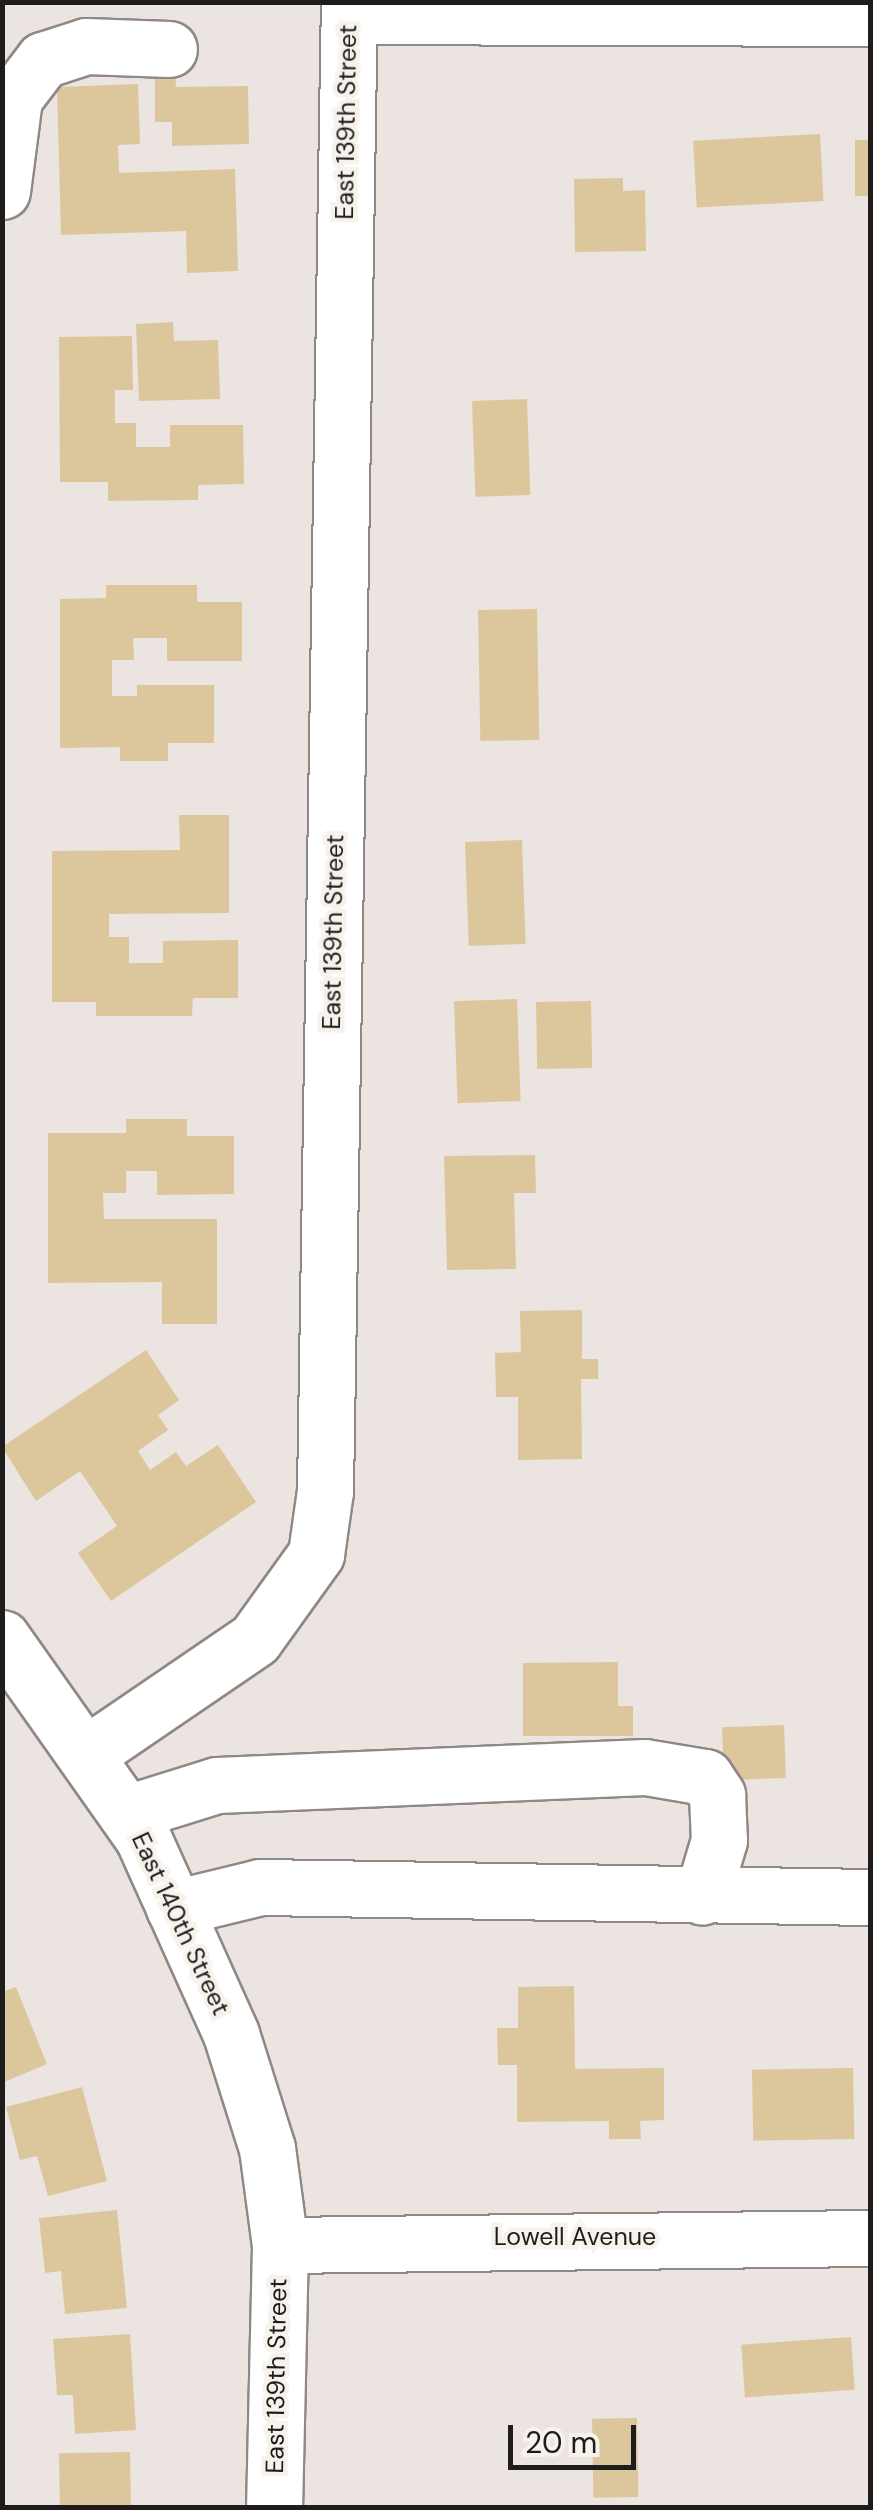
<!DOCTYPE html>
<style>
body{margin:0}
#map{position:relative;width:873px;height:2510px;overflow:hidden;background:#ebe4e0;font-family:"DM Sans",sans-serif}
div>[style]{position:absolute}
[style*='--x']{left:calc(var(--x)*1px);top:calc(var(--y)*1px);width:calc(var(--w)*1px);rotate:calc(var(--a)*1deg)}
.building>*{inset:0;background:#dcc79d;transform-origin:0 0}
.roads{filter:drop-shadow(2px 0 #8f8986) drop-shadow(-2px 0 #8f8986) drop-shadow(0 2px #8f8986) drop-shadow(0 -2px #8f8986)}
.minor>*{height:55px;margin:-27.5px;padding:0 27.5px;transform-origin:27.5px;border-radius:27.5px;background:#fff}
span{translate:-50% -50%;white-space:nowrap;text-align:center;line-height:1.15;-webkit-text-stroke:9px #f8f2ed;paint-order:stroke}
.street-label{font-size:25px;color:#1f1d1b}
.frame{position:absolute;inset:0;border:5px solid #1f1d1b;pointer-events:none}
.scale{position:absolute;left:508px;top:2425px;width:128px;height:45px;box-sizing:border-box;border:5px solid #1f1d1b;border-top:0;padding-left:12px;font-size:30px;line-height:35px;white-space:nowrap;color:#1f1d1b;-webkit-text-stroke:8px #f8f2ed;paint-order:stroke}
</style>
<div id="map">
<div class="building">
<i style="clip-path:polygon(155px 70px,175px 70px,176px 87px,248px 86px,249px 144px,172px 146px,172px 122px,155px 122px)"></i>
<i style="clip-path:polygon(138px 84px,140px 144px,118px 145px,119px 173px,235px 169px,238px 271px,187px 273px,186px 231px,61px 235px,57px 87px)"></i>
<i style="left:820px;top:134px;width:67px;height:127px;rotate:87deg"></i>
<i style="left:855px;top:140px;width:15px;height:56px"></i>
<i style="clip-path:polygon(623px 178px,623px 191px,645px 190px,646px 251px,575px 252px,574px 179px)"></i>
<i style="clip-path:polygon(173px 322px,174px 341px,218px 340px,220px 399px,139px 401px,136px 324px)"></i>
<i style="clip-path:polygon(132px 336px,133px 390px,115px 390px,115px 423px,136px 423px,136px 447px,170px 447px,170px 425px,243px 425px,244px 484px,198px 485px,198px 500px,108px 501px,108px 482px,60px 482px,59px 337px)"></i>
<i style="left:527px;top:399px;width:96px;height:55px;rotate:88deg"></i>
<i style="clip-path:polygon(106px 585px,197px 585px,197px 602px,242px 602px,242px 661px,167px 661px,167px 638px,133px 638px,134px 660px,112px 660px,112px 696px,137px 696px,137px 685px,214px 685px,214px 743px,168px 743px,168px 761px,120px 761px,120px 747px,60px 748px,60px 599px,106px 598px)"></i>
<i style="left:537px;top:609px;width:131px;height:59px;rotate:89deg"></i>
<i style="clip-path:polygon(179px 815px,229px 815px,229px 913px,109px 914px,109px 937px,129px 937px,129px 963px,163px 963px,163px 941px,238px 940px,238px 998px,193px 998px,192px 1016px,96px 1016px,96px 1002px,52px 1002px,52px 851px,180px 850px)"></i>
<i style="left:522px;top:840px;width:104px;height:57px;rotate:88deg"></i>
<i style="left:517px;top:999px;width:102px;height:63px;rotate:88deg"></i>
<i style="left:591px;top:1001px;width:67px;height:55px;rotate:89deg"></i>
<i style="clip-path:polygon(126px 1119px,187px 1119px,187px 1136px,234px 1136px,234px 1194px,157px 1195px,157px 1171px,126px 1171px,126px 1193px,103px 1193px,104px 1219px,217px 1219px,217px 1324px,162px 1324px,162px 1282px,48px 1283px,48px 1133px,126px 1133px)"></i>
<i style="clip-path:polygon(535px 1155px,536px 1193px,514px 1193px,516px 1269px,447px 1270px,444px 1156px)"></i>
<i style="clip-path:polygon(582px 1310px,582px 1359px,598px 1359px,598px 1379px,581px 1379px,582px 1459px,518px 1460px,518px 1397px,496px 1397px,495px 1353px,521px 1352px,520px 1311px)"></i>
<i style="clip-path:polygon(146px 1350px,179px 1400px,158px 1415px,168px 1430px,138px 1451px,150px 1470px,176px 1452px,186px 1466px,218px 1445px,256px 1502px,111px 1601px,78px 1553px,117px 1526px,80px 1471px,36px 1501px,2px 1447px)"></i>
<i style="clip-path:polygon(618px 1662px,618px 1706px,633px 1706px,633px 1736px,523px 1736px,523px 1663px)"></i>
<i style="left:784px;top:1725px;width:53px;height:62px;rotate:88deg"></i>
<i style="clip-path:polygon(574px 1986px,575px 2069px,664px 2068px,664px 2120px,640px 2121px,641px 2139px,609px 2139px,609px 2121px,517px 2122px,517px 2065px,498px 2065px,497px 2028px,518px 2028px,518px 1987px)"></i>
<i style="clip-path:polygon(16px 1987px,47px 2064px,2px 2083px,2px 1992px)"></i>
<i style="left:853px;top:2068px;width:71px;height:101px;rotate:89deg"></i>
<i style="clip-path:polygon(82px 2087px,107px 2181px,48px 2196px,37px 2156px,20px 2160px,6px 2107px)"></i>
<i style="clip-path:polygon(117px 2210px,127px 2308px,65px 2314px,61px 2271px,45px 2273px,39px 2218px)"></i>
<i style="clip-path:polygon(130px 2334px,136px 2430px,75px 2434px,73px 2395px,57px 2395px,53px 2339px)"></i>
<i style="left:851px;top:2337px;width:53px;height:110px;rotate:86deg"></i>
<i style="left:637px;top:2418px;width:79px;height:45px;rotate:89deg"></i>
<i style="left:130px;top:2452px;width:56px;height:71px;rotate:89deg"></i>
</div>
<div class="roads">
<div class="minor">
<i style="--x:349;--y:16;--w:521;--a:0.22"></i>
<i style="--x:2;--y:191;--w:94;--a:-82.6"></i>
<i style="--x:14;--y:98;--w:48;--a:-52.7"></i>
<i style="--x:43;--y:60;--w:45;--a:-18"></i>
<i style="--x:86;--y:46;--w:83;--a:2.1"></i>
<i style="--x:2;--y:1638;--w:245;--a:54.8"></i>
<i style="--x:143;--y:1838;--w:215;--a:65.8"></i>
<i style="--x:231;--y:2034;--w:120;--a:72.5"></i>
<i style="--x:267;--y:2148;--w:98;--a:82.4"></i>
<i style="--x:280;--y:2245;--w:263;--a:91.3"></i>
<i style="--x:88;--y:1753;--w:202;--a:-34.3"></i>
<i style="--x:255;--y:1639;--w:105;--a:-54.3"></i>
<i style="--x:316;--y:1554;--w:64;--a:-81.9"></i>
<i style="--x:325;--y:1491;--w:1489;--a:-89.08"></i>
<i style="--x:127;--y:1813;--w:94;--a:-17.3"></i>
<i style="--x:217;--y:1785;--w:428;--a:-2.4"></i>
<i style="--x:645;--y:1767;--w:61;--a:9.5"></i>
<i style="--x:705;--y:1777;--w:22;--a:56"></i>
<i style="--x:717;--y:1795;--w:45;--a:87.5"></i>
<i style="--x:719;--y:1840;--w:59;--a:106.6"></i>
<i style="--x:174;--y:1908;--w:89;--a:-13.7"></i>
<i style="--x:260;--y:1887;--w:610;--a:0.94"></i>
<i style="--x:280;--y:2245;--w:590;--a:-0.68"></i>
</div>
</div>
<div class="street-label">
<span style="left:347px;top:122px;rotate:-89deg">East 139th Street</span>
<span style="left:334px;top:932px;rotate:-89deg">East 139th Street</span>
<span style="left:180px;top:1924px;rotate:65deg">East 140th Street</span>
<span style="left:575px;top:2237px">Lowell Avenue</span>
<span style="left:277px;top:2376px;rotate:-89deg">East 139th Street</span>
</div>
<div class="frame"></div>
<div class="scale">20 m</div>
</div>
